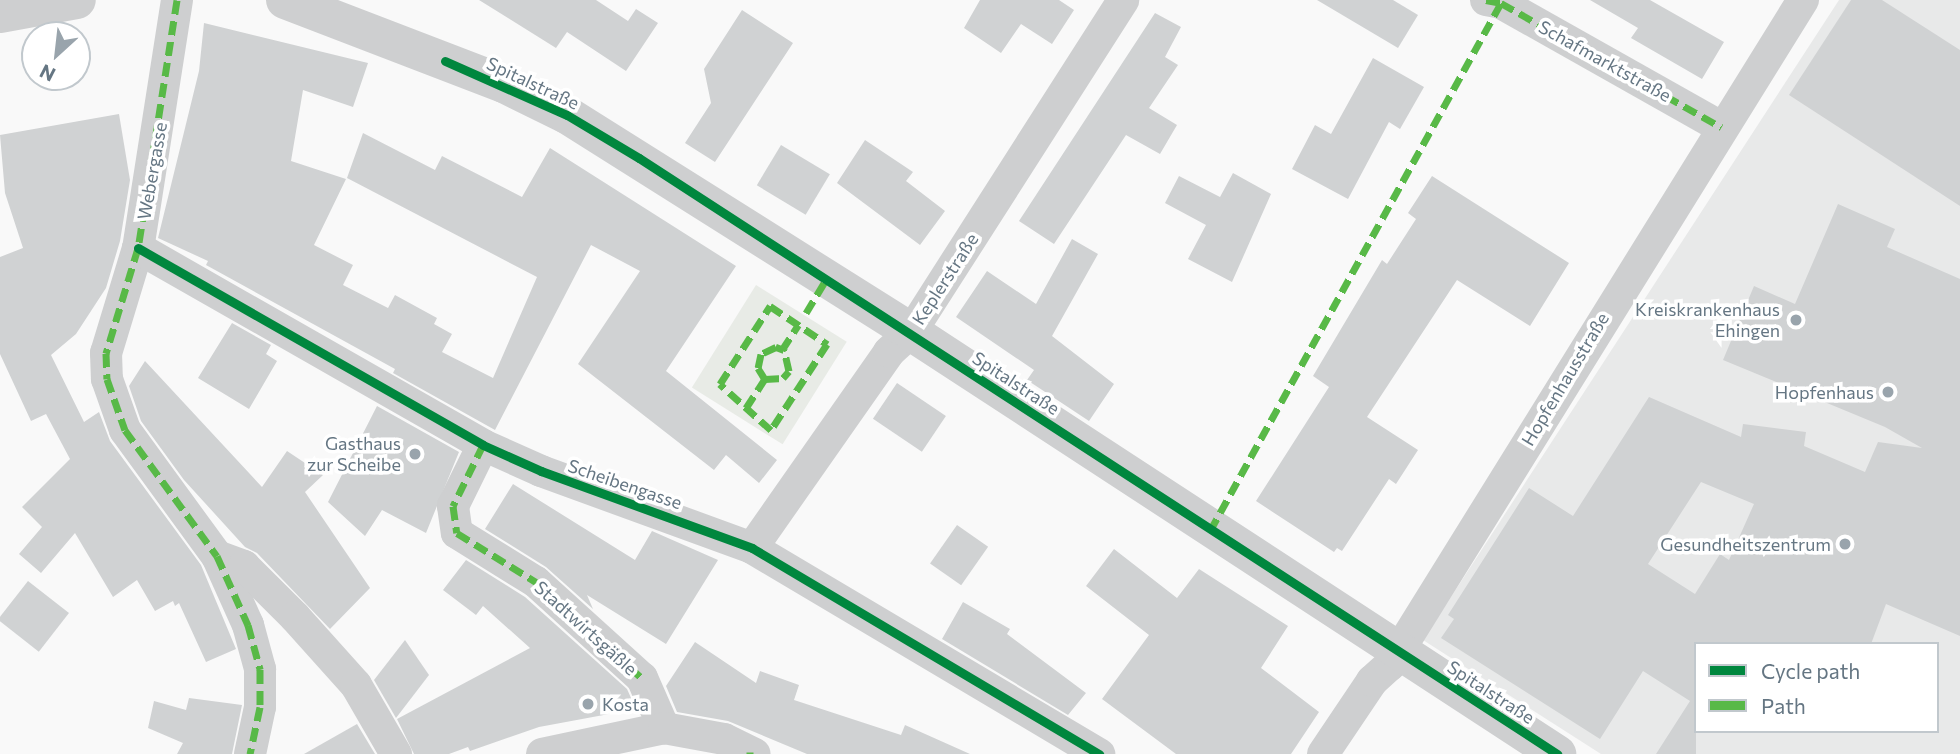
<!DOCTYPE html>
<meta charset="utf-8">
<style>
body{margin:0}
#map{position:relative;width:1960px;height:754px;overflow:hidden;background:#f9f9f9;font-family:Commissioner,sans-serif}
div>[style]{position:absolute}
[style*='--x']{left:calc(var(--x)*1px);top:calc(var(--y)*1px);width:calc(var(--w)*1px);rotate:calc(var(--a)*1deg)}
.built>*{inset:0;background:#e8e9e9}
.green>*{inset:0;background:#e8ebe6;transform-origin:0 0}
.building>*{inset:0;background:#d0d2d3;transform-origin:0 0}
.minor>*{height:32px;margin:-16px;padding:0 16px;transform-origin:16px;border-radius:16px;background:#cecfd0}
.tertiary>*{height:38px;margin:-19px;padding:0 19px;transform-origin:19px;border-radius:19px;background:#cecfd0}
.quiet>*{height:7px;margin-top:-3.5px;transform-origin:0;background:repeating-linear-gradient(90deg,#58b947 0 14px,transparent 0 21px)}
.cycleway>*{height:9px;margin:-4.5px;padding:0 4.5px;transform-origin:4.5px;border-radius:4.5px;background:#00873e}
.dots>*{width:19px;height:19px;translate:-50% -50%;box-sizing:border-box;border:4px solid #fff;border-radius:50%}
span{translate:-50% -50%;white-space:nowrap;text-align:center;line-height:1.15;-webkit-text-stroke:7px #fff;paint-order:stroke}
.street-label{font-size:18px;color:#657683}
.poi-label{font-size:18px;color:#657683}
.right{translate:-100% -50%;text-align:right}
.left{translate:0 -50%;text-align:left}
.legend{position:absolute;left:1694px;top:642px;width:245px;height:91px;box-sizing:border-box;background:#fff;border:2px solid #c1c8cd;margin:0;padding:9px 12px;list-style:none;font-size:21px;color:#657683}
.legend li{display:flex;align-items:center;gap:14px;height:35px}
.legend b{width:35px;border:2px solid #c1c8cd}
.north{position:absolute;left:21px;top:21px;width:70px;height:70px;box-sizing:border-box;background:#fff;border:2px solid #c1c8cd;border-radius:50%;rotate:207deg;font-size:19px;font-weight:700;line-height:28px;text-align:center;color:#657683}
.north::after{content:'';display:block;margin:auto;width:24px;height:32px;background:#99a4ac;clip-path:polygon(50% 0,100% 100%,50% 72%,0 100%)}
</style>
<div id="map">
<div class="built">
<i style="clip-path:polygon(evenodd,1839px 0,1960px 0,1960px 754px,1601px 754px,1423px 640px,1839px 0,1696px 644px,1937px 644px,1937px 731px,1696px 731px,1696px 644px)"></i>
</div>
<div class="green">
<i style="left:756px;top:285px;width:107px;height:121px;rotate:32deg"></i>
</div>
<div class="building">
<i style="clip-path:polygon(479px 0,596px 0,628px 21px,636px 9px,658px 23px,626px 71px,567px 32px,556px 48px)"></i>
<i style="clip-path:polygon(980px 0,1059px 0,1074px 10px,1052px 44px,1021px 24px,1001px 53px,964px 28px)"></i>
<i style="clip-path:polygon(1317px 0,1393px 0,1418px 15px,1398px 48px)"></i>
<i style="clip-path:polygon(1590px 0,1650px 0,1724px 42px,1702px 79px,1631px 38px,1638px 28px)"></i>
<i style="clip-path:polygon(1851px 0,1882px 0,1960px 50px,1960px 206px,1789px 95px)"></i>
<i style="clip-path:polygon(742px 10px,793px 43px,715px 162px,685px 143px,711px 103px,704px 69px)"></i>
<i style="clip-path:polygon(1155px 13px,1181px 27px,1165px 57px,1178px 65px,1149px 108px,1177px 125px,1160px 154px,1126px 135px,1054px 244px,1019px 221px)"></i>
<i style="clip-path:polygon(204px 23px,368px 63px,353px 107px,303px 90px,291px 161px,346px 179px,314px 245px,353px 265px,343px 285px,388px 308px,395px 295px,437px 318px,434px 324px,452px 334px,442px 352px,493px 378px,537px 277px,347px 178px,363px 133px,435px 170px,442px 156px,522px 197px,550px 148px,736px 266px,666px 371px,777px 460px,759px 483px,726px 455px,714px 470px,578px 364px,640px 271px,591px 245px,495px 430px,393px 373px,395px 369px,206px 265px,208px 261px,158px 238px,199px 71px)"></i>
<i style="clip-path:polygon(1373px 58px,1424px 87px,1400px 129px,1389px 122px,1348px 199px,1292px 169px,1315px 125px,1331px 134px)"></i>
<i style="clip-path:polygon(119px 114px,130px 180px,120px 241px,106px 288px,76px 334px,51px 355px,84px 422px,99px 412px,110px 441px,201px 565px,236px 649px,206px 662px,179px 603px,175px 606px,173px 601px,155px 611px,137px 580px,113px 597px,75px 533px,41px 573px,19px 554px,42px 527px,22px 507px,70px 459px,46px 414px,31px 421px,0 354px,0 257px,23px 248px,5px 193px,0 135px)"></i>
<i style="clip-path:polygon(865px 140px,913px 172px,906px 181px,945px 211px,920px 245px,837px 183px)"></i>
<i style="left:781px;top:145px;width:57px;height:47px;rotate:31deg"></i>
<i style="clip-path:polygon(1233px 173px,1271px 194px,1232px 282px,1188px 259px,1206px 225px,1165px 203px,1179px 176px,1220px 197px)"></i>
<i style="clip-path:polygon(1432px 176px,1569px 263px,1530px 326px,1457px 280px,1367px 417px,1418px 450px,1396px 484px,1389px 479px,1342px 551px,1337px 548px,1334px 552px,1256px 501px,1329px 387px,1313px 376px,1382px 260px,1387px 264px,1416px 219px,1408px 213px)"></i>
<i style="clip-path:polygon(evenodd,1838px 204px,1895px 229px,1887px 247px,1960px 279px,1960px 636px,1886px 604px,1871px 644px,1696px 644px,1696px 754px,1656px 754px,1690px 701px,1643px 671px,1600px 739px,1441px 638px,1454px 619px,1448px 615px,1529px 488px,1573px 516px,1649px 397px,1741px 437px,1743px 424px,1806px 432px,1804px 446px,1865px 472px,1878px 442px,1922px 448px,1885px 427px,1723px 360px,1754px 286px,1795px 304px,1838px 204px,1701px 482px,1754px 504px,1729px 560px,1720px 554px,1695px 594px,1648px 564px,1701px 482px)"></i>
<i style="clip-path:polygon(1072px 239px,1098px 254px,1052px 336px,1114px 384px,1089px 421px,1027px 380px,1034px 370px,956px 317px,987px 271px,1036px 304px)"></i>
<i style="clip-path:polygon(232px 323px,271px 345px,266px 354px,277px 361px,249px 409px,198px 378px)"></i>
<i style="clip-path:polygon(145px 361px,262px 487px,287px 451px,323px 475px,305px 492px,370px 588px,330px 629px,257px 553px,245px 547px,184px 480px,141px 421px,129px 386px)"></i>
<i style="left:897px;top:383px;width:59px;height:43px;rotate:34deg"></i>
<i style="clip-path:polygon(377px 406px,459px 452px,426px 533px,382px 510px,365px 536px,328px 502px)"></i>
<i style="clip-path:polygon(513px 484px,635px 560px,652px 531px,718px 560px,666px 644px,587px 595px,593px 609px,546px 567px,485px 529px)"></i>
<i style="left:957px;top:525px;width:38px;height:47px;rotate:35deg"></i>
<i style="clip-path:polygon(1114px 549px,1177px 598px,1199px 569px,1288px 626px,1261px 668px,1319px 712px,1291px 754px,1176px 754px,1102px 699px,1149px 635px,1086px 586px)"></i>
<i style="clip-path:polygon(466px 560px,525px 597px,627px 689px,636px 709px,539px 727px,470px 751px,468px 747px,449px 754px,414px 754px,397px 719px,530px 648px,483px 606px,476px 615px,443px 590px)"></i>
<i style="left:28px;top:581px;width:52px;height:49px;rotate:38deg"></i>
<i style="clip-path:polygon(963px 602px,1010px 629px,1007px 634px,1086px 693px,1068px 715px,942px 639px)"></i>
<i style="clip-path:polygon(405px 640px,429px 675px,396px 718px,374px 680px)"></i>
<i style="clip-path:polygon(695px 642px,756px 683px,760px 671px,799px 685px,794px 700px,901px 735px,905px 725px,970px 754px,807px 754px,728px 721px,677px 712px,666px 686px)"></i>
<i style="clip-path:polygon(189px 698px,242px 705px,232px 754px,177px 754px,183px 743px,148px 728px,154px 701px,186px 710px)"></i>
<i style="clip-path:polygon(357px 724px,375px 754px,304px 754px)"></i>
</div>
<div class="minor">
<i style="--x:177;--y:0;--w:251;--a:98.9"></i>
<i style="--x:138;--y:248;--w:110;--a:106.9"></i>
<i style="--x:106;--y:353;--w:26;--a:88"></i>
<i style="--x:107;--y:379;--w:54;--a:70.6"></i>
<i style="--x:125;--y:430;--w:156;--a:53.9"></i>
<i style="--x:217;--y:556;--w:76;--a:65.8"></i>
<i style="--x:248;--y:625;--w:46;--a:74.7"></i>
<i style="--x:260;--y:669;--w:38;--a:90"></i>
<i style="--x:260;--y:707;--w:48;--a:102"></i>
<i style="--x:1486;--y:0;--w:15;--a:11"></i>
<i style="--x:1501;--y:3;--w:253;--a:29.4"></i>
<i style="--x:138;--y:248;--w:397;--a:29.7"></i>
<i style="--x:483;--y:445;--w:64;--a:24.1"></i>
<i style="--x:541;--y:471;--w:225;--a:20"></i>
<i style="--x:752;--y:548;--w:404;--a:30.7"></i>
<i style="--x:483;--y:445;--w:68;--a:116.2"></i>
<i style="--x:453;--y:506;--w:27;--a:82"></i>
<i style="--x:457;--y:533;--w:93;--a:31.8"></i>
<i style="--x:536;--y:582;--w:143;--a:42.2"></i>
<i style="--x:642;--y:678;--w:55;--a:66.3"></i>
<i style="--x:752;--y:548;--w:239;--a:-55"></i>
<i style="--x:889;--y:352;--w:30;--a:-42"></i>
<i style="--x:911;--y:332;--w:394;--a:-57.4"></i>
<i style="--x:217;--y:556;--w:29;--a:20"></i>
<i style="--x:244;--y:566;--w:72;--a:45"></i>
<i style="--x:295;--y:617;--w:91;--a:48.1"></i>
<i style="--x:356;--y:685;--w:80;--a:59.9"></i>
<i style="--x:542;--y:754;--w:125;--a:-12"></i>
<i style="--x:664;--y:728;--w:61;--a:10.4"></i>
<i style="--x:724;--y:739;--w:34;--a:26"></i>
<i style="--x:1323;--y:754;--w:88;--a:-56.1"></i>
<i style="--x:1372;--y:681;--w:24;--a:-42"></i>
<i style="--x:1390;--y:665;--w:783;--a:-58.16"></i>
</div>
<div class="tertiary">
<i style="--x:285;--y:0;--w:235;--a:21"></i>
<i style="--x:504;--y:84;--w:70;--a:26.2"></i>
<i style="--x:567;--y:115;--w:407;--a:32.2"></i>
<i style="--x:911;--y:332;--w:772;--a:33.15"></i>
<i style="--x:0;--y:14;--w:78;--a:-10.3"></i>
</div>
<div class="quiet">
<i style="--x:177;--y:0;--w:251;--a:98.9"></i>
<i style="--x:138;--y:248;--w:110;--a:106.9"></i>
<i style="--x:106;--y:353;--w:26;--a:88"></i>
<i style="--x:107;--y:379;--w:54;--a:70.6"></i>
<i style="--x:125;--y:430;--w:156;--a:53.9"></i>
<i style="--x:217;--y:556;--w:76;--a:65.8"></i>
<i style="--x:248;--y:625;--w:46;--a:74.7"></i>
<i style="--x:260;--y:669;--w:38;--a:90"></i>
<i style="--x:260;--y:707;--w:48;--a:102"></i>
<i style="--x:1486;--y:0;--w:15;--a:11"></i>
<i style="--x:1501;--y:3;--w:253;--a:29.4"></i>
<i style="--x:770;--y:306;--w:69;--a:33.7"></i>
<i style="--x:827;--y:344;--w:103;--a:123.1"></i>
<i style="--x:771;--y:430;--w:69;--a:-138"></i>
<i style="--x:720;--y:384;--w:93;--a:-57.3"></i>
<i style="--x:806;--y:313;--w:41;--a:-59"></i>
<i style="--x:782;--y:350;--w:30;--a:-57"></i>
<i style="--x:746;--y:408;--w:35;--a:-57"></i>
<i style="--x:765;--y:379;--w:18;--a:-3"></i>
<i style="--x:783;--y:378;--w:9;--a:-49"></i>
<i style="--x:789;--y:371;--w:22;--a:-103"></i>
<i style="--x:784;--y:350;--w:9;--a:-159"></i>
<i style="--x:776;--y:347;--w:17;--a:155"></i>
<i style="--x:761;--y:354;--w:14;--a:102"></i>
<i style="--x:758;--y:368;--w:13;--a:58"></i>
<i style="--x:483;--y:445;--w:68;--a:116.2"></i>
<i style="--x:453;--y:506;--w:27;--a:82"></i>
<i style="--x:457;--y:533;--w:93;--a:31.8"></i>
<i style="--x:536;--y:582;--w:143;--a:42.2"></i>
<i style="--x:1210;--y:531;--w:603;--a:-61.14"></i>
<i style="--x:750;--y:754;--w:2;--a:-90"></i>
</div>
<div class="cycleway">
<i style="--x:445;--y:61;--w:133;--a:23.9"></i>
<i style="--x:567;--y:115;--w:84;--a:30.8"></i>
<i style="--x:639;--y:158;--w:1095;--a:32.99"></i>
<i style="--x:138;--y:248;--w:397;--a:29.7"></i>
<i style="--x:483;--y:445;--w:64;--a:24.1"></i>
<i style="--x:541;--y:471;--w:225;--a:20"></i>
<i style="--x:752;--y:548;--w:404;--a:30.7"></i>
</div>
<div class="dots">
<i style="left:1796px;top:320px;background:#99a4ac"></i>
<i style="left:1888px;top:392px;background:#99a4ac"></i>
<i style="left:415px;top:454px;background:#99a4ac"></i>
<i style="left:1845px;top:544px;background:#99a4ac"></i>
<i style="left:588px;top:704px;background:#99a4ac"></i>
</div>
<div class="street-label">
<span style="left:1605px;top:61px;rotate:29deg">Schafmarktstraße</span>
<span style="left:533px;top:83px;rotate:25deg">Spitalstraße</span>
<span style="left:152px;top:171px;rotate:-80deg">Webergasse</span>
<span style="left:945px;top:279px;rotate:-57deg">Keplerstraße</span>
<span style="left:1565px;top:379px;rotate:-59deg">Hopfenhausstraße</span>
<span style="left:1016px;top:383px;rotate:33deg">Spitalstraße</span>
<span style="left:625px;top:484px;rotate:19deg">Scheibengasse</span>
<span style="left:586px;top:628px;rotate:42deg">Stadtwirtsgäßle</span>
<span style="left:1491px;top:692px;rotate:33deg">Spitalstraße</span>
</div>
<div class="poi-label">
<span class="right" style="left:1780px;top:320px">Kreiskrankenhaus<br>Ehingen</span>
<span class="right" style="left:1874px;top:392px">Hopfenhaus</span>
<span class="right" style="left:401px;top:454px">Gasthaus<br>zur Scheibe</span>
<span class="right" style="left:1831px;top:544px">Gesundheitszentrum</span>
<span class="left" style="left:602px;top:704px">Kosta</span>
</div>
<ul class="legend">
<li><b style="height:9px;background:#00873e"></b>Cycle path</li>
<li><b style="height:9px;background:#58b947"></b>Path</li>
</ul>
<div class="north">N</div>
</div>
